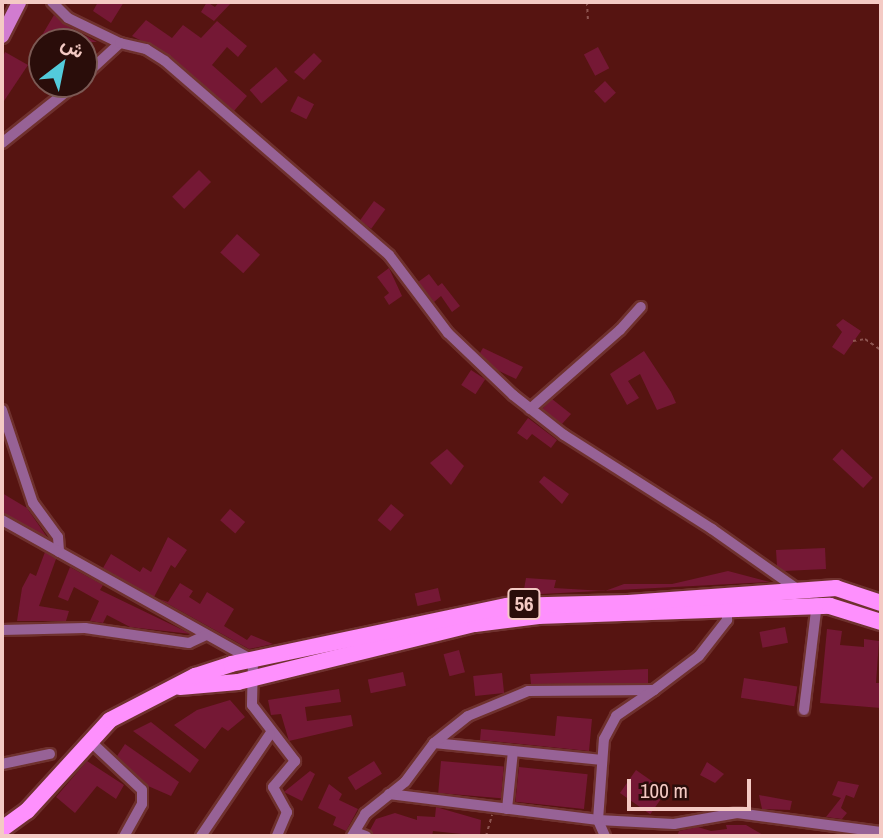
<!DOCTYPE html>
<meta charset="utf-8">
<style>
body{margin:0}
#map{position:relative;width:883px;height:838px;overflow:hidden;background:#561411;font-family:"Archivo Narrow",Vazirmatn,sans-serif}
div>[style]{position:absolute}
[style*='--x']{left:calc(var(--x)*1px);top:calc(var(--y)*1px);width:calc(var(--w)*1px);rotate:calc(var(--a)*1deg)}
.building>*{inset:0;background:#751835;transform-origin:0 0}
.path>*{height:2px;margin-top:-1px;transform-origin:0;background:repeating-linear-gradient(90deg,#8e5551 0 3.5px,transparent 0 7px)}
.roads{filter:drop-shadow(2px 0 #6f312e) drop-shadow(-2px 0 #6f312e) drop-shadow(0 2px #6f312e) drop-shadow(0 -2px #6f312e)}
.street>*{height:10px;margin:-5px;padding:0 5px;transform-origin:5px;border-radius:5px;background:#976296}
.secondary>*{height:14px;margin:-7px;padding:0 7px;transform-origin:7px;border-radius:7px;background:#d17cd0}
.primary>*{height:16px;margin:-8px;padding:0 8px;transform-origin:8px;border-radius:8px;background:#fe90fd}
span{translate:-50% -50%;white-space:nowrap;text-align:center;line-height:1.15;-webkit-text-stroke:5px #2a0d0a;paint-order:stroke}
.shield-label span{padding:2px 5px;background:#2a0d0a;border:2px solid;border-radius:5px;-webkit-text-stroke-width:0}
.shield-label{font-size:21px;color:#f4cac4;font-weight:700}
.frame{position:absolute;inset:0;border:4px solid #f4cac4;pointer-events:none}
.north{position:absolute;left:28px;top:28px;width:70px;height:70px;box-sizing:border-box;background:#2a0d0a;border:2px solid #7b5954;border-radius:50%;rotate:32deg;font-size:19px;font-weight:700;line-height:28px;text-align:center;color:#f4cac4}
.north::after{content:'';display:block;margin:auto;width:24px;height:32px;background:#53cbdb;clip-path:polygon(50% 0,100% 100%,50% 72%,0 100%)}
.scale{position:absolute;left:627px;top:779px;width:124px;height:32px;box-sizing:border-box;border:4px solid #f4cac4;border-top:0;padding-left:9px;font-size:21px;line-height:24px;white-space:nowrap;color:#f4cac4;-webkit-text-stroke:5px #2a0d0a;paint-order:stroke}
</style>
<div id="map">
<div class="building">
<i style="clip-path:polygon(98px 2px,124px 2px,111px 23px,93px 11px)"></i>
<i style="clip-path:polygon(207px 2px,215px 7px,219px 2px,232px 2px,214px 21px,201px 12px)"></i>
<i style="clip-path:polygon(54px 15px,64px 24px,97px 42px,91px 42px,84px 53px,84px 42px,38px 42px)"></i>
<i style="clip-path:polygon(146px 20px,172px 38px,183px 25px,201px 38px,217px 21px,247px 46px,238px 57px,227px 47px,212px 65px,247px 96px,234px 111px,169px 55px,132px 36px)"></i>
<i style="left:598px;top:47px;width:24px;height:16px;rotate:62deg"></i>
<i style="clip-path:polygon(5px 52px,28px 65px,2px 104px,2px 59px)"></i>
<i style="clip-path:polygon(314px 53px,322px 61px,304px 80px,294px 72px)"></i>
<i style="left:276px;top:67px;width:18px;height:35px;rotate:49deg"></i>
<i style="left:605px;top:81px;width:16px;height:15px;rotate:47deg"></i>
<i style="left:298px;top:96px;width:18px;height:17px;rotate:27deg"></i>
<i style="left:199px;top:170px;width:17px;height:38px;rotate:45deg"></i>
<i style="left:374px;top:201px;width:14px;height:24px;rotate:36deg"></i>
<i style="left:237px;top:234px;width:31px;height:25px;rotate:42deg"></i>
<i style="clip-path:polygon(389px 268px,402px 296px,389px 305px,384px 297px,389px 293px,377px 277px)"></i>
<i style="clip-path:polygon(429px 274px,438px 286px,442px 283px,460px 306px,452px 312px,441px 296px,434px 302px,418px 282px)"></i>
<i style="clip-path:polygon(843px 319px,861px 331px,844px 355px,832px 347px,842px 332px,836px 325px)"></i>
<i style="clip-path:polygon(483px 348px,523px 367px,516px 379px,497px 370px,480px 353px)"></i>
<i style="clip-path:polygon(644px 351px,671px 392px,676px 403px,657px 410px,640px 374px,628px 381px,639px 398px,627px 405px,610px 374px)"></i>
<i style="left:471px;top:370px;width:17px;height:18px;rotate:33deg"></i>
<i style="clip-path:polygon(552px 399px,571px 414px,562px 424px,542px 409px)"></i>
<i style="clip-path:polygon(528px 418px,557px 440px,551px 448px,532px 434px,527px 440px,517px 433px)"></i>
<i style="clip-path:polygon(447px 449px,464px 466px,451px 485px,430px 463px)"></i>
<i style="left:842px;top:449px;width:42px;height:14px;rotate:43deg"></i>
<i style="clip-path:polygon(544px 476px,569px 494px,562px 504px,539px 482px)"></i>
<i style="clip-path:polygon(2px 493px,27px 508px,47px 537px,2px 513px)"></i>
<i style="left:391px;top:504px;width:17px;height:21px;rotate:40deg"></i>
<i style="left:230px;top:509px;width:20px;height:15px;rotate:41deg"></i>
<i style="clip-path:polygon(168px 537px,187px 550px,175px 568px,171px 565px,154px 597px,103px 568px,111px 554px,140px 572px,143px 567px,151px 572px)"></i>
<i style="clip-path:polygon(825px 548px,826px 569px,784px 571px,777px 566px,776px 550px)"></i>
<i style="clip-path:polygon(45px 552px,56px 559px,39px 606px,69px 611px,66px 621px,17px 621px,22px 588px,30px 573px,36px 576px)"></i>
<i style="clip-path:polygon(70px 567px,103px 585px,100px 590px,191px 634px,130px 627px,107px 615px,103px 623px,90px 621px,99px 601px,74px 587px,68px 601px,58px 597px)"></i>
<i style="clip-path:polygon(728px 571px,770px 582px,523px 595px,526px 578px,556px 580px,554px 588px,605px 591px,624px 584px,672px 584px)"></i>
<i style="clip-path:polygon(180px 583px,193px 591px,189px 597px,200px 604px,207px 592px,234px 609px,224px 626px,247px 640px,251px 635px,273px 644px,249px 649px,159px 599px,168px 602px)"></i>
<i style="left:438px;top:588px;width:13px;height:24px;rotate:77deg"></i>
<i style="left:785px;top:627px;width:16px;height:26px;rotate:79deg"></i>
<i style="clip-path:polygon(827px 629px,842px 631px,840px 645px,864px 647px,864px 639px,879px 641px,876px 683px,881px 683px,881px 708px,820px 703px)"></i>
<i style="left:459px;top:650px;width:23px;height:16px;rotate:75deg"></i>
<i style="clip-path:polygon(648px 669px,648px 683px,531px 684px,530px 674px)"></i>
<i style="left:403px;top:672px;width:14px;height:36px;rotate:78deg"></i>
<i style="left:502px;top:673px;width:20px;height:29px;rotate:84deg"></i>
<i style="left:744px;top:678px;width:54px;height:20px;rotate:9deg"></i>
<i style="clip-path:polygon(339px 689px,341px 702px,305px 707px,307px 721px,351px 715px,353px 726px,289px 741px,281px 714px,271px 715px,268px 700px)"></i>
<i style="clip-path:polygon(230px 700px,245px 717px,228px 731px,222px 727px,205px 749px,174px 725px,197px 710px)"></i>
<i style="clip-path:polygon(557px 716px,592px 719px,589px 751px,480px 740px,481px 729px,555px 736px)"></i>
<i style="clip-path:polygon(151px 722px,199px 760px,190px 773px,133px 731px)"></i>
<i style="clip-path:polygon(125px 744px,179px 782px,171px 796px,148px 786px,117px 756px)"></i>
<i style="clip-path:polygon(87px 761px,124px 785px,116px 799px,97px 786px,75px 813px,56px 797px)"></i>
<i style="left:374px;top:761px;width:15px;height:31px;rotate:58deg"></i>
<i style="left:441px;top:761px;width:63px;height:32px;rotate:5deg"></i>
<i style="clip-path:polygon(707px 762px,724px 774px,715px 783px,700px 775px)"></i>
<i style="left:519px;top:767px;width:69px;height:35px;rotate:6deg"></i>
<i style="left:636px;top:770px;width:37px;height:28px;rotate:35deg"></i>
<i style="clip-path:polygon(310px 771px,315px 774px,302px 801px,284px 792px)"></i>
<i style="clip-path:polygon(838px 781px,859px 785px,854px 798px,846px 795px,841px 808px,847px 813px,842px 819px,826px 817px,841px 798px,832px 795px)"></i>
<i style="clip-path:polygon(329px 784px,342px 794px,339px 800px,358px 809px,346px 831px,333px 825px,336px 817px,318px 808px)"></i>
<i style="clip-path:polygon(759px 795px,792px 801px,790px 810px,762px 809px)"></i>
<i style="clip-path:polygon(436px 807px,481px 820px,480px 836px,433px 831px,432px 836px,373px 836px,370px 830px,376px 819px,395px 813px,417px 820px,417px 816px,435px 817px)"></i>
<i style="clip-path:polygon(726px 825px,746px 825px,765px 836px,677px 836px,679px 831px,698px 827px,711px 831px,727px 829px)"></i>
</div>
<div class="path">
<i style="--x:587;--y:2;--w:19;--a:87"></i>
<i style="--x:853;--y:341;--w:12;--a:-9"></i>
<i style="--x:865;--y:339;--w:19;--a:35"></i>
<i style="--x:486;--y:836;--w:22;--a:-74"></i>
</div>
<div class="roads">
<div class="street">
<i style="--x:52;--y:2;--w:23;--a:45"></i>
<i style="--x:68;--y:18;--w:58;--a:25.7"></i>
<i style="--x:84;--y:76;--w:49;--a:-42.5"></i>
<i style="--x:120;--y:43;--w:27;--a:13"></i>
<i style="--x:146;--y:49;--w:22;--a:32"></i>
<i style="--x:165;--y:61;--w:296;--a:40.9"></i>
<i style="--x:389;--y:255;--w:98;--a:52.9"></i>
<i style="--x:448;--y:333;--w:90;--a:43.6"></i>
<i style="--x:513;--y:395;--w:65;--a:38.1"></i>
<i style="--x:564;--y:435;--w:175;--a:32.4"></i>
<i style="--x:712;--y:529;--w:104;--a:35.2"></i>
<i style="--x:2;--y:143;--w:95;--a:-38.6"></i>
<i style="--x:530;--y:409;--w:120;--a:-41.3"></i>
<i style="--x:620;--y:330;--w:31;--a:-48"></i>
<i style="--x:2;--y:410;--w:98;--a:71.6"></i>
<i style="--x:33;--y:503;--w:42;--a:53.7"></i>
<i style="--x:58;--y:537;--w:15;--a:86"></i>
<i style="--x:2;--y:520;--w:287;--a:29.2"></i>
<i style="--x:253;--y:660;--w:45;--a:91.3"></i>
<i style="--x:252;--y:705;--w:71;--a:52.5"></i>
<i style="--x:295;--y:761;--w:34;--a:130"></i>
<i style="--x:273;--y:787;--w:29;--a:61"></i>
<i style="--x:287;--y:812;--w:26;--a:113"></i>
<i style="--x:2;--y:630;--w:83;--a:-1.4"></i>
<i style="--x:85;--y:628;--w:105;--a:8.2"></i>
<i style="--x:189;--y:643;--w:19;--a:-25"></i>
<i style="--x:804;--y:710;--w:108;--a:-83.1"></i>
<i style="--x:90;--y:741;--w:71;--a:43.3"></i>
<i style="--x:142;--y:790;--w:14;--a:90"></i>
<i style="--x:142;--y:804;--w:37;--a:119"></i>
<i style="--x:434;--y:743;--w:169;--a:5.8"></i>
<i style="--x:2;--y:764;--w:49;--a:-11.8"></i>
<i style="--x:389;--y:794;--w:211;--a:7.1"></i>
<i style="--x:598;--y:820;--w:76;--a:3"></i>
<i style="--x:674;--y:824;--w:64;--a:-9.9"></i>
<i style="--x:737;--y:813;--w:145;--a:7.5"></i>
<i style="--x:507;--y:809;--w:58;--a:-84.1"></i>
<i style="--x:355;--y:832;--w:12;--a:20"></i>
<i style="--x:201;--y:836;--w:123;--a:-55.9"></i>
<i style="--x:352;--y:836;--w:26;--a:-59"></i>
<i style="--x:365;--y:814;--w:51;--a:-38.7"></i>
<i style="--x:405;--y:782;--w:49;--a:-53.4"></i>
<i style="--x:434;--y:743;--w:43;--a:-38.5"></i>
<i style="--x:468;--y:716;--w:65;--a:-22.6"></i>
<i style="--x:528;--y:691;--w:126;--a:-0.5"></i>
<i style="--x:654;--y:690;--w:56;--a:-37.1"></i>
<i style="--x:699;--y:656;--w:46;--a:-52.1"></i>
<i style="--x:727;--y:620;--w:13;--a:-90"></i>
<i style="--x:605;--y:836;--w:17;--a:-114"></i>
<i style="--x:598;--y:820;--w:81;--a:-85.8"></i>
<i style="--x:604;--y:739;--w:26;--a:-62"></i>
<i style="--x:616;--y:716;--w:46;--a:-34.4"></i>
</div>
<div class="secondary">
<i style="--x:2;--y:36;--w:38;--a:-63"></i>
</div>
<div class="primary">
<i style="--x:180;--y:687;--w:58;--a:-4.9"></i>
<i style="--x:238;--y:682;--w:244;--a:-13.8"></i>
<i style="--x:475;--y:624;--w:64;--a:-7.2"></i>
<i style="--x:538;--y:616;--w:292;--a:-2"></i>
<i style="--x:830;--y:606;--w:53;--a:17.4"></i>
<i style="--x:2;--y:829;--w:31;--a:-36"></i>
<i style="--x:27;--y:811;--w:123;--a:-47.6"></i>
<i style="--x:110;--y:720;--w:96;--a:-27.4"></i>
<i style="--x:195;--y:676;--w:38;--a:-18"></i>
<i style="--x:231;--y:664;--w:282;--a:-11.9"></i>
<i style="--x:507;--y:606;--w:121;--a:-1.4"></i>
<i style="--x:628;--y:603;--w:209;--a:-4.1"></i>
<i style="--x:836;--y:588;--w:47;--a:18.4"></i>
</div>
</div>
<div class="shield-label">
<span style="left:524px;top:604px">56</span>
</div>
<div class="frame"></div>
<div class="north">ش</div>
<div class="scale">100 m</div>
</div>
